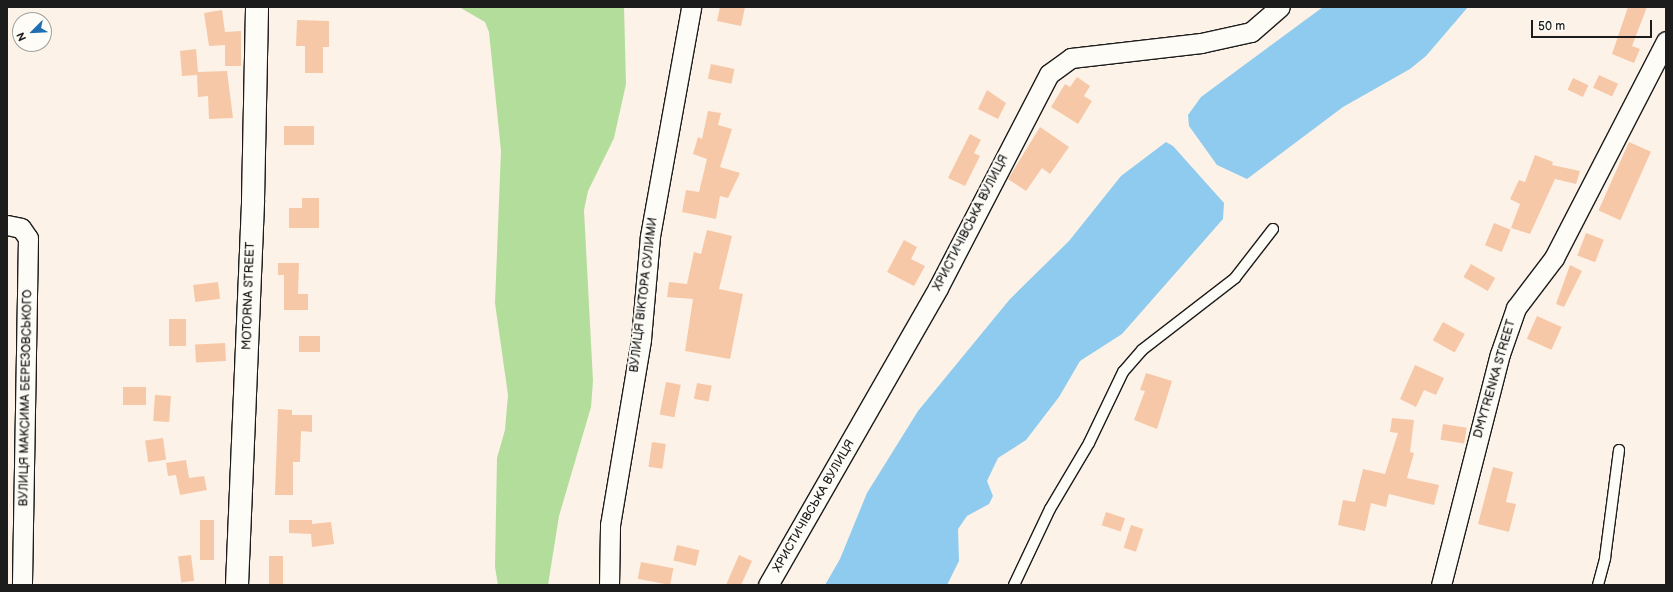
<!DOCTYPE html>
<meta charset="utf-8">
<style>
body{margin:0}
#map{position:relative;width:1673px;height:592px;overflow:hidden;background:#fcf2e7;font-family:"Balsamiq Sans",sans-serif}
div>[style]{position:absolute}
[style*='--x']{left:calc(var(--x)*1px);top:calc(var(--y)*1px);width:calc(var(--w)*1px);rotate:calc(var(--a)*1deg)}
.green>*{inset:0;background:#b2dd9b}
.water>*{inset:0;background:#8ecbef}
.building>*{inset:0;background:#f7c8a7;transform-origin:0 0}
.roads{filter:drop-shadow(1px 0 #1c1c1c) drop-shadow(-1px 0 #1c1c1c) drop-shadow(0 1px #1c1c1c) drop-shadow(0 -1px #1c1c1c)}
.service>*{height:10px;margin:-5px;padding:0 5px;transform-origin:5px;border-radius:5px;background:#fdfcf7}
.minor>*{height:19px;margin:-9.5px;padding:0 9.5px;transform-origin:9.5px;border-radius:9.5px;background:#fdfcf7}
.tertiary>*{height:22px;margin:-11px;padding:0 11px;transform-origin:11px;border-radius:11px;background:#fdfcf7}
span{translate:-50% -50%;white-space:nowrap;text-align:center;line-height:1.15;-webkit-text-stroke:4px #fdfcf7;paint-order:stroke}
.street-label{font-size:12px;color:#1c1c1c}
.frame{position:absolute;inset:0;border:8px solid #1c1c1c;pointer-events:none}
.north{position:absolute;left:12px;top:12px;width:40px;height:40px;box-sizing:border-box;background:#fdfcf7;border:1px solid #a3a29f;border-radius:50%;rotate:246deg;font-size:11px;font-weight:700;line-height:16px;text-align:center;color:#1c1c1c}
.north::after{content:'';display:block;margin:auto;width:14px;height:18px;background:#1f6fb2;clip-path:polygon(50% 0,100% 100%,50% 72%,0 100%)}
.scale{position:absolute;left:1531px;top:20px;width:121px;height:18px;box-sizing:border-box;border:2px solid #1c1c1c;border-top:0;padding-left:5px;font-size:12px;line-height:14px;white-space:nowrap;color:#1c1c1c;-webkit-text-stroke:3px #fdfcf7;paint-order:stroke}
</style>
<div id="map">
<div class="green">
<i style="clip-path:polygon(459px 7px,624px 7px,626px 84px,614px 138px,588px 191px,584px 210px,593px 381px,591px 407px,559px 516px,548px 585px,498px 585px,495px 567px,497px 458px,505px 430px,508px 395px,495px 303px,501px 151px,489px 32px,485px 22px)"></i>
</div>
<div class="water">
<i style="clip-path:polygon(1323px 7px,1468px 7px,1426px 56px,1410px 69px,1343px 107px,1247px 179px,1217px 165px,1189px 126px,1188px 115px,1201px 97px)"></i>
<i style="clip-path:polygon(1166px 142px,1173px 146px,1224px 203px,1223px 219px,1122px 334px,1080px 361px,1059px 397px,1026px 440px,998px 458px,987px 481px,993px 496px,989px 504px,967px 516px,958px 529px,959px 561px,947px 585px,825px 585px,840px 559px,867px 493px,918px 411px,1010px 299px,1069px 241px,1121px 176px)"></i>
</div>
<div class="building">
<i style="clip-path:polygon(720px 7px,745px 7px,741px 26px,717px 21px)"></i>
<i style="clip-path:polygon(1628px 7px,1647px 7px,1632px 46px,1640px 49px,1634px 63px,1612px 54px)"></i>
<i style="clip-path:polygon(222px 10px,225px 32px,241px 31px,241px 66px,225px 66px,225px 45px,209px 46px,204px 13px)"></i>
<i style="clip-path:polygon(297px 20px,329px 21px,329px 47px,323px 47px,323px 73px,305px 73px,305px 46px,296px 46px)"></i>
<i style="clip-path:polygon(196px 49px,198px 72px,227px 71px,233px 118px,209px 119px,208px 96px,198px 97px,197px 75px,182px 76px,180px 51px)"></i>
<i style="left:711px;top:64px;width:24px;height:15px;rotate:12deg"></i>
<i style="left:1599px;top:75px;width:21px;height:14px;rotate:25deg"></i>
<i style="clip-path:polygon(1077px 77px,1090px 86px,1084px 96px,1092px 101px,1078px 124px,1051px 107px,1065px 84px,1070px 87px)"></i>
<i style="left:1573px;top:78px;width:17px;height:13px;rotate:25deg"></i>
<i style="clip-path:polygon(987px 90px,1006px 103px,998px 119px,978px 109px)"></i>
<i style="clip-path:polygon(708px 111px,721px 113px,718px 125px,732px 129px,720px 167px,740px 173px,728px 198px,720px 196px,716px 219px,682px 212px,686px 190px,699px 192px,707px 159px,693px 154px,698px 137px,702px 139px)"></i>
<i style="left:284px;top:126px;width:30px;height:19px"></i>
<i style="clip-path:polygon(1040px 127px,1069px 147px,1050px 174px,1042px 168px,1026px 191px,1008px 179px)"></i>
<i style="clip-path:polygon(970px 134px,981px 140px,974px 153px,980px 156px,965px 186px,948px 178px)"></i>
<i style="left:1629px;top:142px;width:24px;height:75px;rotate:24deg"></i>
<i style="clip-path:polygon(1535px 155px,1553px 162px,1552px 165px,1580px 171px,1576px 184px,1555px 179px,1530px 234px,1511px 228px,1520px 204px,1510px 199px,1519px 180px,1525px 182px)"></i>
<i style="clip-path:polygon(302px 198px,319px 198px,319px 228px,289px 228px,289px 208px,302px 208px)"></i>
<i style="left:1494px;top:223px;width:18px;height:24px;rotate:22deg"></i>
<i style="clip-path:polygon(707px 230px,732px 236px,719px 289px,743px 294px,730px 359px,685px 351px,693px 299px,667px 297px,669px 282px,687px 284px,694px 252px,701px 254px)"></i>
<i style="left:1586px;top:233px;width:19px;height:24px;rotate:21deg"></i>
<i style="clip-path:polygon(904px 240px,917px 247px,911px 259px,925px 266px,914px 286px,887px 272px)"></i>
<i style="clip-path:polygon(278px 263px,299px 263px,298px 294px,308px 294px,308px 310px,284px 310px,284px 275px,278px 275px)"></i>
<i style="left:1471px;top:264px;width:28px;height:15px;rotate:30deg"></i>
<i style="clip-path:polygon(1570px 265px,1582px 271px,1564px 307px,1556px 304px)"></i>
<i style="left:218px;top:282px;width:17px;height:25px;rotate:83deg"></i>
<i style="left:1537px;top:316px;width:27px;height:25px;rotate:24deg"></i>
<i style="left:169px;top:319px;width:17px;height:27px"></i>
<i style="left:1443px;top:322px;width:25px;height:21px;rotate:29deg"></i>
<i style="left:299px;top:336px;width:21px;height:16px"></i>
<i style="left:225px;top:343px;width:18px;height:30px;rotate:87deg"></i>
<i style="clip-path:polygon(1415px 365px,1444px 378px,1436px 395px,1424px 390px,1416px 407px,1400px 399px)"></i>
<i style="clip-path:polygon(1146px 373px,1172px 381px,1157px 429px,1134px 420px,1145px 391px,1140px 390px)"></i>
<i style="left:666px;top:382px;width:15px;height:33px;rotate:11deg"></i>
<i style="left:697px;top:383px;width:15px;height:16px;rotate:11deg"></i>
<i style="left:146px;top:387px;width:18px;height:23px;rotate:90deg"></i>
<i style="left:155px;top:395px;width:16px;height:26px;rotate:4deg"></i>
<i style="clip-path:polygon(278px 409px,292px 410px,292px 415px,312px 415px,312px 432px,301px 431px,300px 462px,293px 462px,293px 495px,275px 495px)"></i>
<i style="clip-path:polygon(1392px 418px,1414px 420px,1410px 452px,1414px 453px,1407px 478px,1439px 485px,1434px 505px,1389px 494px,1386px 507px,1371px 503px,1365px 531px,1338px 525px,1343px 500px,1355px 502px,1363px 469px,1385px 474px,1398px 433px,1390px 432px)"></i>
<i style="left:1443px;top:424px;width:24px;height:16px;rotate:9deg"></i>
<i style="left:163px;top:438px;width:22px;height:18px;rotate:82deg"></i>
<i style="left:652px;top:442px;width:14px;height:25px;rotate:8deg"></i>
<i style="clip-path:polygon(186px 460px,189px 478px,204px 476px,207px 490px,180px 495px,176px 475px,168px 476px,166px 463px)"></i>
<i style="clip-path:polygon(1493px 467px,1513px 472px,1506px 502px,1516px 504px,1509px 532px,1478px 524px)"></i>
<i style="left:1106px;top:512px;width:20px;height:14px;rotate:18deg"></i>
<i style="left:200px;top:520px;width:14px;height:40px"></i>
<i style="clip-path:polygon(289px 520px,312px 520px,312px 524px,331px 522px,334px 544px,312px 547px,311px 534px,289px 533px)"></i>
<i style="left:1131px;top:525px;width:13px;height:24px;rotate:18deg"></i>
<i style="left:677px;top:545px;width:23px;height:16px;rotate:13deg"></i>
<i style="left:191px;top:555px;width:26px;height:13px;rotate:83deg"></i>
<i style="clip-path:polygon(739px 555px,752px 561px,741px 585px,726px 585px)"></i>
<i style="left:269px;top:556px;width:14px;height:29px"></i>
<i style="left:641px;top:562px;width:33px;height:17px;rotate:11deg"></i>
</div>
<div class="roads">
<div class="service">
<i style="--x:1014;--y:585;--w:84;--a:-64.7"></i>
<i style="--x:1050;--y:509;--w:77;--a:-59.4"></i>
<i style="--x:1089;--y:443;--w:79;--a:-64.4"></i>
<i style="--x:1123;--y:372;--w:29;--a:-49"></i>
<i style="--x:1142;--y:350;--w:118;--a:-37.7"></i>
<i style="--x:1235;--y:278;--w:62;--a:-52.2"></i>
<i style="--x:1598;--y:585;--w:28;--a:-75"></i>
<i style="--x:1605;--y:558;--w:109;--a:-82.6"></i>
</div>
<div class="minor">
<i style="--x:7;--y:225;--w:14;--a:12"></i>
<i style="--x:21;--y:228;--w:12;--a:55"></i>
<i style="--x:28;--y:238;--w:347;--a:91"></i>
<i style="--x:609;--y:585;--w:60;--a:-89"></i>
<i style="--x:610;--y:525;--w:189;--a:-80.5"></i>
<i style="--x:641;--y:339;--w:103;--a:-85"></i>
<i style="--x:650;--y:236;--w:233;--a:-79.8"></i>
<i style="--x:768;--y:585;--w:342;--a:-60.2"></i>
<i style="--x:938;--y:288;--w:241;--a:-62.6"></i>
<i style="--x:1049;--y:74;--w:27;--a:-36"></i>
<i style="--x:1071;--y:58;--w:131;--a:-6.6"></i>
<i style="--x:1201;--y:43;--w:51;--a:-12.4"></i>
<i style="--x:1251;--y:32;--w:38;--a:-41"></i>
<i style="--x:1441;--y:585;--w:238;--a:-75.7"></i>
<i style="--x:1500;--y:354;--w:49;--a:-70.8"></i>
<i style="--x:1516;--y:308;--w:63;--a:-52.8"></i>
<i style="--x:1554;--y:258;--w:244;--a:-62.7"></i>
</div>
<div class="tertiary">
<i style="--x:237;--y:585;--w:385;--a:-87.6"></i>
<i style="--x:253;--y:200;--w:193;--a:-88.8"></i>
</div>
</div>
<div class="street-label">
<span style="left:971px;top:223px;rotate:-63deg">ХРИСТИЧІВСЬКА ВУЛИЦЯ</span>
<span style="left:644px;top:295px;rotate:-83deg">ВУЛИЦЯ ВІКТОРА СУЛИМИ</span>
<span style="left:249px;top:296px;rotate:-88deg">MOTORNA STREET</span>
<span style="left:1495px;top:379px;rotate:-74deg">DMYTRENKA STREET</span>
<span style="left:26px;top:398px;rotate:-89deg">ВУЛИЦЯ МАКСИМА БЕРЕЗОВСЬКОГО</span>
<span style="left:814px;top:506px;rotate:-60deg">ХРИСТИЧІВСЬКА ВУЛИЦЯ</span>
</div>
<div class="frame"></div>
<div class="north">N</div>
<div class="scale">50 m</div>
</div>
